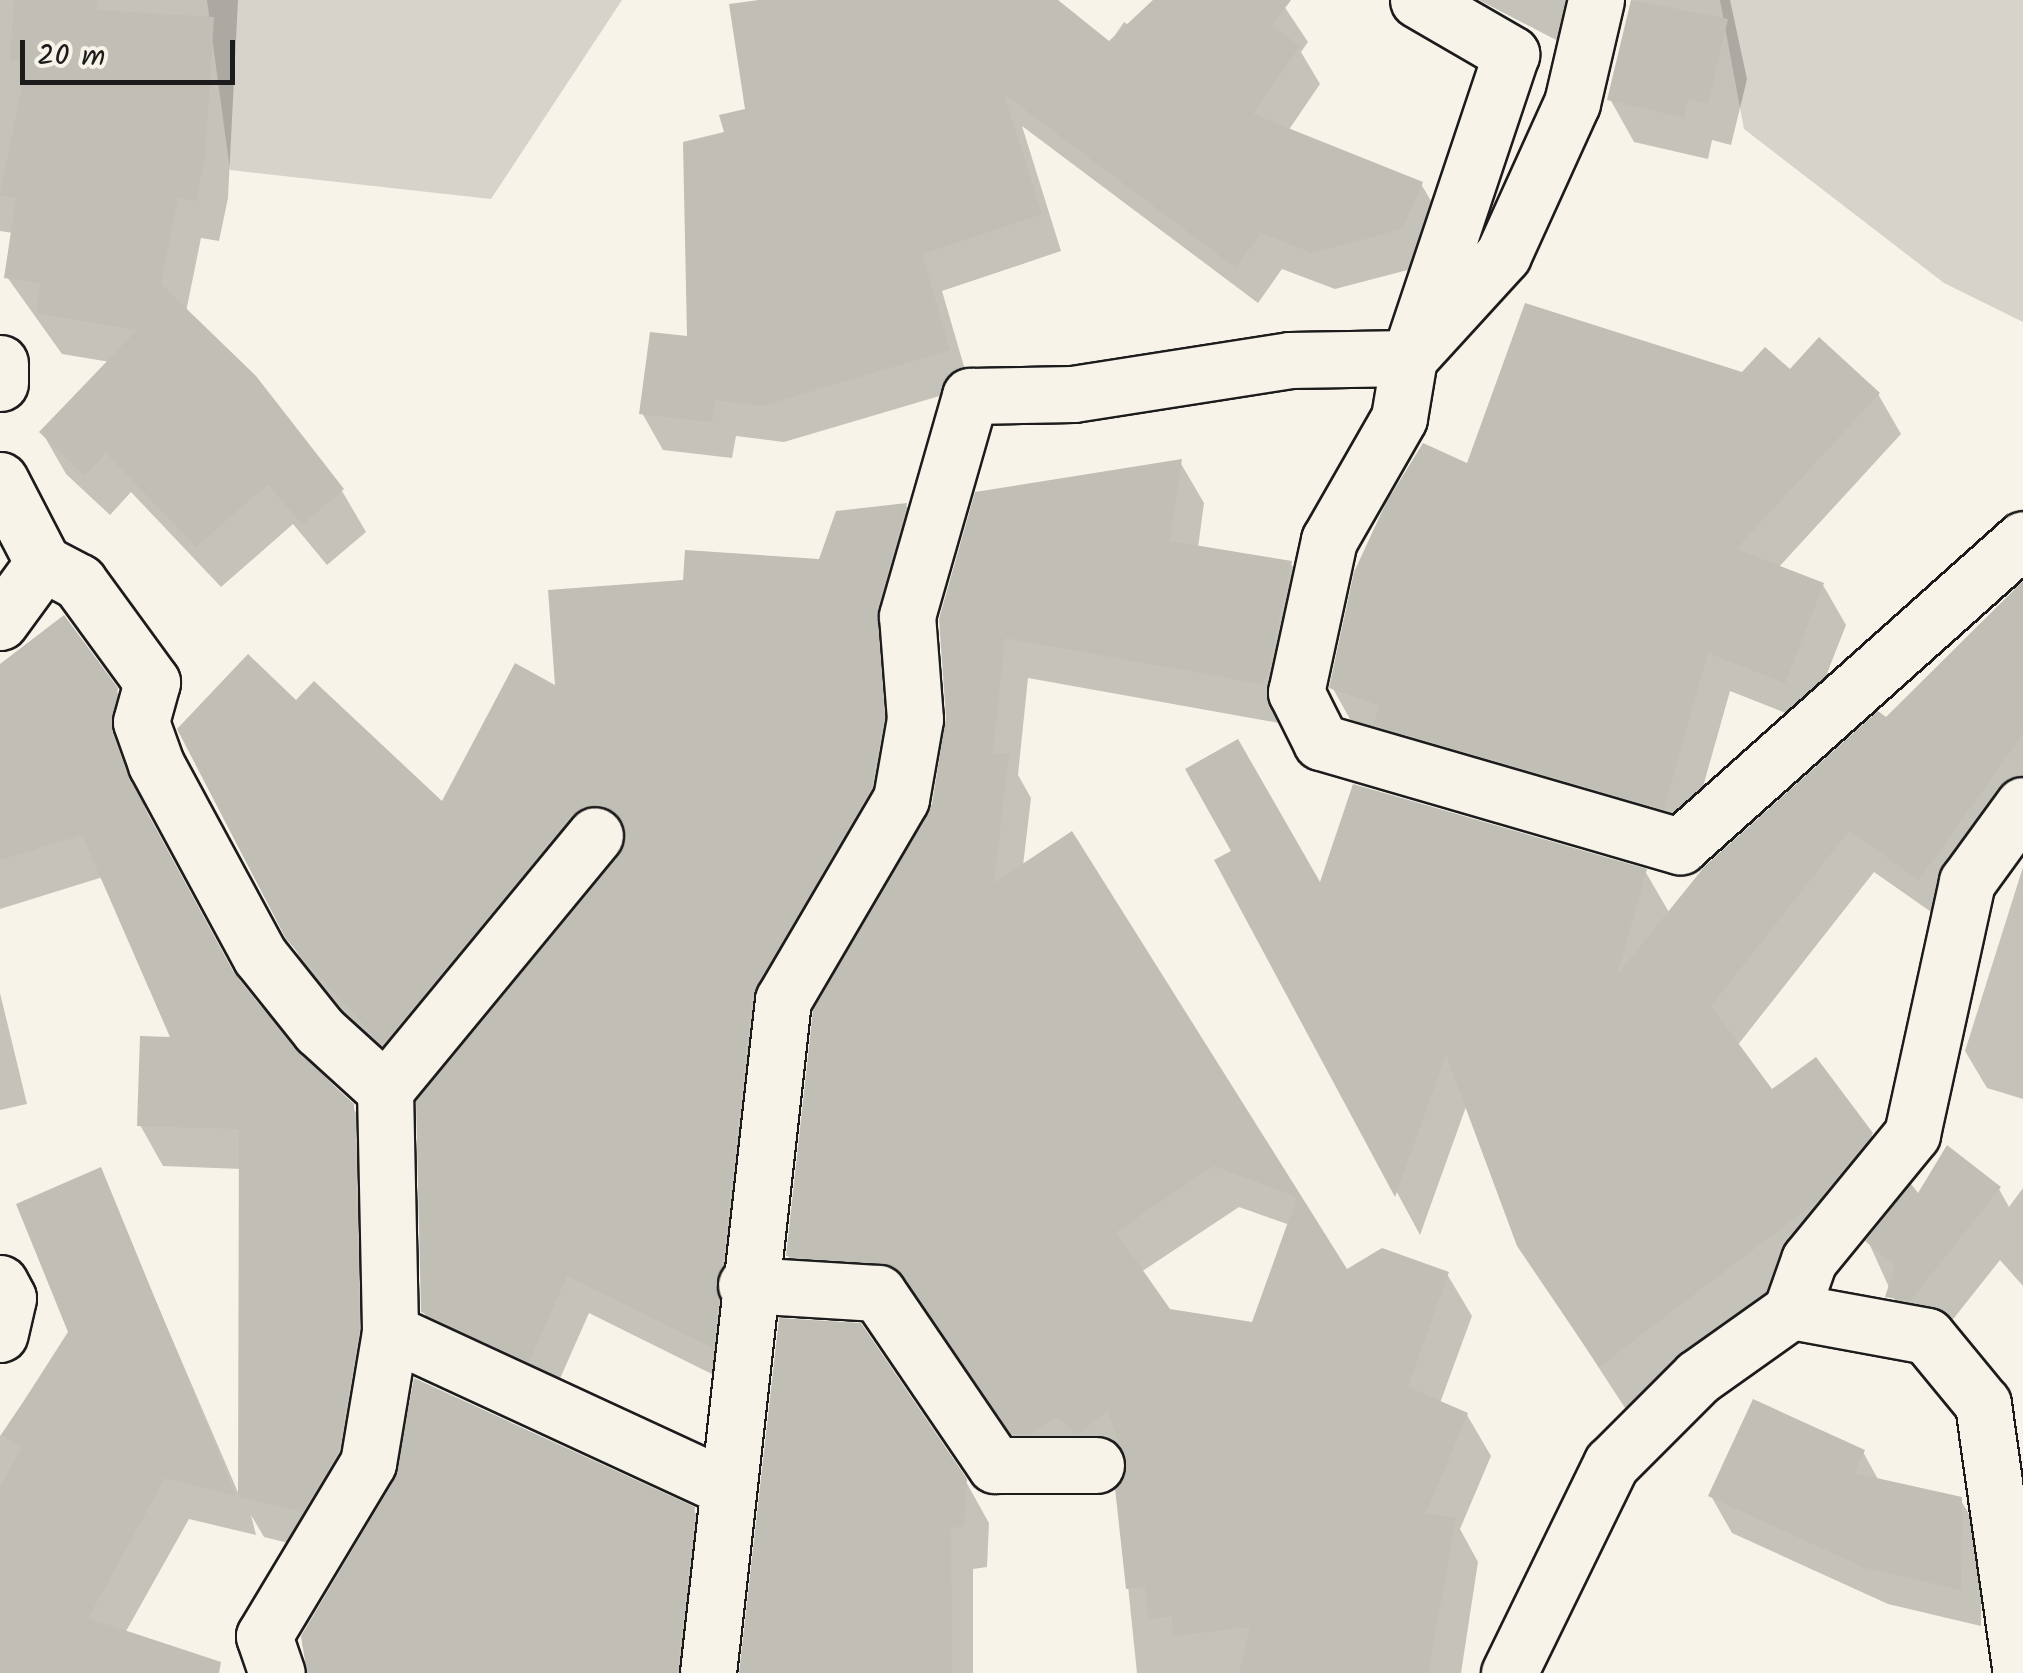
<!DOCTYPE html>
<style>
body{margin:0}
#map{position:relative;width:2023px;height:1673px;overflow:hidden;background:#f7f3e8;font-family:Kalam,sans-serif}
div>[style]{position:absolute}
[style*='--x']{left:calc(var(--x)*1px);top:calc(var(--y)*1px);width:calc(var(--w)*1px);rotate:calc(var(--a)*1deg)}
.green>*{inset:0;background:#d7d3cb}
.shadow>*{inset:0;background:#0003}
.building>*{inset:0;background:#c0beb5}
.roads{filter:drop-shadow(2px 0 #1c1c1c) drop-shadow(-2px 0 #1c1c1c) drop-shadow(0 2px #1c1c1c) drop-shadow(0 -2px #1c1c1c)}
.street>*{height:55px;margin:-27.5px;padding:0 27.5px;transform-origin:27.5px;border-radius:27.5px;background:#f7f3e8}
span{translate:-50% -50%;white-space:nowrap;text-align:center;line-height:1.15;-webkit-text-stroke:9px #f7f3e8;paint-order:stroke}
.scale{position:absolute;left:20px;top:40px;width:215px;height:45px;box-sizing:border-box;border:5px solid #1c1c1c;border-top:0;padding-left:12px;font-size:30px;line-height:35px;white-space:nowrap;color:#1c1c1c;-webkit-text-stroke:8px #f7f3e8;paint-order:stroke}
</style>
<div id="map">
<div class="green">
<i style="clip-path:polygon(207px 0,622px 0,491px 199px,230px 170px)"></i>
<i style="clip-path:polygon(1720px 0,2023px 0,2023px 322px,1944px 283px,1744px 129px)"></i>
</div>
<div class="shadow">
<i style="clip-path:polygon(0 0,238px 0,228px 198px,219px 241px,201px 238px,186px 312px,342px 491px,366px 532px,327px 565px,293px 524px,221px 587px,131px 492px,110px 515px,66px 474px,42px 432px,110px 362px,62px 354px,7px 277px,13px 233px,0 231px)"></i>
<i style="clip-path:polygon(776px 0,1054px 0,1109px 44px,1124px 22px,1135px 30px,1156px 0,1280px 0,1308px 42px,1301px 52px,1320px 84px,1288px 131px,1421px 184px,1443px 221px,1423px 266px,1335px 289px,1282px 269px,1258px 303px,1022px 126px,1061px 251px,942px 291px,970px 387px,784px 442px,736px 436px,732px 458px,663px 450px,642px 413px,689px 339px,727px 134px,748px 111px)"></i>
<i style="clip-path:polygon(1479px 0,1579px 0,1558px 41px)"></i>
<i style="clip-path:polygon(1633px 0,1730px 0,1747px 79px,1731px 145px,1712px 140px,1708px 159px,1634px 142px,1610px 99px)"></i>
<i style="clip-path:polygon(1790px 373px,1878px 394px,1901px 434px,1778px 568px,1823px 585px,1846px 625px,1808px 722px,1730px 691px,1686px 847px,1355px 728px,1332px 687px,1469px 466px,1743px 375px)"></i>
<i style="clip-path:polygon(evenodd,1180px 462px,1204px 503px,1198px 548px,1291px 564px,1315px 605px,1285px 724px,1028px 678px,1018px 775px,1031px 798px,1023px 866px,1071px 834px,1346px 1272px,1447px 1274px,1472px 1316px,1440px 1403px,1467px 1415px,1491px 1456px,1460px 1529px,1478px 1562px,1461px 1673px,1137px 1673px,1118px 1489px,1127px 1456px,1102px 1474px,1038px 1475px,921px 1307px,813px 1297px,788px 1256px,934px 805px,949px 717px,941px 619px,1180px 462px,1239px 1207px,1290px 1225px,1253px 1325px,1168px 1311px,1141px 1272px,1239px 1207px)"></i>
<i style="clip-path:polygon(906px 505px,928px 543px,904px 758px,773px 1035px,734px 1385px,589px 1313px,551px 1399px,446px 1350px,423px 1311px,624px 842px,593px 854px,405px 1081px,312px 978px,288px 937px,297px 703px,443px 805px,558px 689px,685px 582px,821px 561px)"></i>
<i style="clip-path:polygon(2023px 638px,2023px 810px,1944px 921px,1874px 872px,1737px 1046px,1772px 1093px,1871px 1134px,1895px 1177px,1840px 1244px,1625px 1408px,1519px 1245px,1467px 1104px,1420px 1235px,1218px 861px,1321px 888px,1645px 871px,1670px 914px,1886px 720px)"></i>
<i style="clip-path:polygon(0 666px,116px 690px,140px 732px,134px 775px,149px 819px,236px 979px,352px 1106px,376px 1148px,381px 1372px,325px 1552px,264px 1537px,251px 1515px,256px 1535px,189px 1519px,125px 1633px,201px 1673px,0 1673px,0 1436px,71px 1332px,100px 1171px,240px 1497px,242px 1169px,163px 1166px,140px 1125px,173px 1040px,103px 877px,0 909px)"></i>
<i style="clip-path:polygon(2023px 867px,2023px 1099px,1987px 1088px,1965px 1051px)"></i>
<i style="clip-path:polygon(0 993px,27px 1104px,0 1110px)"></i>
<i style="clip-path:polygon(2023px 1188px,2023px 1286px,2000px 1260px,1935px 1342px,1912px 1338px,1868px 1241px,1918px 1197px,1999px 1189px,2009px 1207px)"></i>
<i style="clip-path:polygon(1863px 1452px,1879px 1481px,1960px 1499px,1982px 1536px,1981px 1626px,1888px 1604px,1732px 1533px,1711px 1496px)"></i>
<i style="clip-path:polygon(397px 1479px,693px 1509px,718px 1551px,704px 1673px,309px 1673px,302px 1643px)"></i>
<i style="clip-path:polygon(965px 1480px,989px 1523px,987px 1567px,973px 1569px,973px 1673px,742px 1673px)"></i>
</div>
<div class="building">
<i style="clip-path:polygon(14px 0,98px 0,97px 10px,214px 17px,205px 156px,196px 201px,178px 198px,161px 284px,256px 376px,344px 489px,302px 525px,268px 484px,196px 547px,106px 453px,85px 476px,39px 432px,137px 330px,36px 313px,40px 283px,4px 278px,16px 198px,0 195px,27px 61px,10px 60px)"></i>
<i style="clip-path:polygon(759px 0,1058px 0,1109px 41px,1153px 0,1291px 0,1272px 26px,1300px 46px,1253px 114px,1423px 182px,1402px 229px,1312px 253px,1261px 233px,1236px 268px,1004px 94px,1042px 214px,922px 254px,950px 350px,762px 406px,715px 400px,712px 422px,639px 414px,650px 332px,687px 336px,683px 142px,724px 132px,719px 115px,745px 109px,729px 4px)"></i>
<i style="clip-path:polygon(1631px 0,1728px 19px,1708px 104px,1688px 99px,1684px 118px,1607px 100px)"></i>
<i style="clip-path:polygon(1525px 303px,1742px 372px,1765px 347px,1790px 369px,1819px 337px,1880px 393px,1736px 549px,1824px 583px,1785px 683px,1708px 653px,1664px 809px,1373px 725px,1380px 706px,1329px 688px,1354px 572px,1386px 503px,1423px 443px,1467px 463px)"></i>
<i style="clip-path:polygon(evenodd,1182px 459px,1170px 541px,1292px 561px,1267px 676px,1261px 684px,1005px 638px,993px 753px,1009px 754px,994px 883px,1072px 831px,1347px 1269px,1382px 1248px,1449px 1272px,1408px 1387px,1468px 1413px,1426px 1513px,1456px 1518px,1428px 1673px,1239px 1673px,1250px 1627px,1173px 1636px,1172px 1616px,1148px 1619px,1145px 1587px,1126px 1589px,1115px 1488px,1127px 1464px,1108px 1412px,1077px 1434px,1056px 1417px,1032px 1434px,1012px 1434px,894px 1266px,786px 1256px,813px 1010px,932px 804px,946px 717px,939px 619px,975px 492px,1182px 459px,1214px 1166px,1297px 1197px,1252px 1322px,1170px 1309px,1116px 1232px,1214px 1166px)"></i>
<i style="clip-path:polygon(907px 503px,877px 608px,884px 718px,871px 788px,752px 996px,713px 1348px,567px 1276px,529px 1362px,421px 1312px,416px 1101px,619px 855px,624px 823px,599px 804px,571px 815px,382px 1045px,286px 939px,177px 729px,248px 654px,296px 700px,314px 681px,442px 801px,515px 663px,555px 685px,548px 590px,683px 580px,685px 550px,819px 559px,836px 511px)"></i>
<i style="clip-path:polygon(2023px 581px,2023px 734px,1919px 880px,1849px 831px,1711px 1006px,1772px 1089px,1816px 1057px,1873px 1133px,1816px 1202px,1599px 1367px,1517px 1246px,1446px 1055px,1395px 1197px,1214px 860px,1231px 851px,1185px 769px,1238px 739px,1320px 882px,1353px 784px,1647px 869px,1617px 975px,1705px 866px,1878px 711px,1886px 717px)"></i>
<i style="clip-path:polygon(64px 615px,118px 688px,111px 731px,127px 775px,233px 971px,295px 1050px,354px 1104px,359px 1330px,338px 1452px,302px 1512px,238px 1497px,239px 1129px,137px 1126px,140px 1036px,170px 1037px,82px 835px,0 860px,0 664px)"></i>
<i style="clip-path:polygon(1947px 1145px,2001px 1187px,1910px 1301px,1885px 1297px,1895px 1266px,1865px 1241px,1911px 1184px,1918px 1193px)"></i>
<i style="clip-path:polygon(101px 1167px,236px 1496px,165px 1478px,88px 1618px,221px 1662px,219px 1673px,0 1673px,0 1487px,22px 1447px,2px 1435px,68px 1332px,16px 1204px)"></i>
<i style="clip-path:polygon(779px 1318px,861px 1323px,967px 1479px,964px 1526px,951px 1528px,952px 1673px,739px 1673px)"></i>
<i style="clip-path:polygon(414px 1378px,695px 1507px,677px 1673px,307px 1673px,301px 1636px,395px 1478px)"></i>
<i style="clip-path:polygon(1753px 1399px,1865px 1450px,1854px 1473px,1962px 1497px,1961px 1590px,1865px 1568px,1708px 1496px)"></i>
</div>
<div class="roads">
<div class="street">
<i style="--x:1418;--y:0;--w:108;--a:30.1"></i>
<i style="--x:1511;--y:54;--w:321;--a:108.5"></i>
<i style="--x:1409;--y:358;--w:61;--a:99.5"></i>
<i style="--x:1399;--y:418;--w:141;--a:119.8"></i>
<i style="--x:1329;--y:540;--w:156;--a:102.2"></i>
<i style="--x:1296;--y:692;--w:56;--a:63.4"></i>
<i style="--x:1321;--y:742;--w:374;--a:16.2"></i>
<i style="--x:1680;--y:846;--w:460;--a:-41.8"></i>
<i style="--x:0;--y:363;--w:20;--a:90"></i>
<i style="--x:0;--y:480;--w:93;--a:62.6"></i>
<i style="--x:43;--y:563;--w:73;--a:126.1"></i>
<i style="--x:43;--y:563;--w:41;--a:27.8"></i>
<i style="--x:79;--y:582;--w:124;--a:53.9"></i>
<i style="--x:152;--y:682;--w:41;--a:105.4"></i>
<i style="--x:141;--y:722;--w:45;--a:70.3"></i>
<i style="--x:156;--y:764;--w:218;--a:61.6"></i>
<i style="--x:260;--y:956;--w:95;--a:51.4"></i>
<i style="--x:319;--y:1030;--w:89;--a:42.3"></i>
<i style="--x:385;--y:1090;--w:242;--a:88.8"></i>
<i style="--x:390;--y:1332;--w:133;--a:99.5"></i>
<i style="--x:368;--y:1463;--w:202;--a:121"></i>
<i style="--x:264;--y:1636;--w:39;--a:71"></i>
<i style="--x:385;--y:1090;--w:330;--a:-50.5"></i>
<i style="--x:0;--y:1283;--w:17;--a:62"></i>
<i style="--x:8;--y:1298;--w:37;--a:103"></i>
<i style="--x:746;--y:1285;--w:132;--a:3.5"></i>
<i style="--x:878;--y:1293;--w:208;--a:55.8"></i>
<i style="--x:995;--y:1465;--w:101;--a:0"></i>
<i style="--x:1791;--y:1311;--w:54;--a:-70.6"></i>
<i style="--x:1809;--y:1260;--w:163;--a:-50.7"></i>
<i style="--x:1912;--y:1134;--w:258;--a:-77.7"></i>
<i style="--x:1967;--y:882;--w:95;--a:-54"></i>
<i style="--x:390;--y:1332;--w:370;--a:24.8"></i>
<i style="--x:708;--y:1673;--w:677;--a:-83.64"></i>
<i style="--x:783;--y:1000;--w:233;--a:-59.6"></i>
<i style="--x:901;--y:799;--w:81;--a:-80.1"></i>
<i style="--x:915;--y:719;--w:103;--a:-94.4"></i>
<i style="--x:907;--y:616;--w:229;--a:-74"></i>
<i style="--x:970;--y:396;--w:103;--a:-1.1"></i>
<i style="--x:1073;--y:394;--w:220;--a:-8.9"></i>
<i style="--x:1290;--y:360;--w:119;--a:-1"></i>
<i style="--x:1409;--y:358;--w:139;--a:-47.6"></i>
<i style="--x:1503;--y:255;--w:167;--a:-65.6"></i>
<i style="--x:1572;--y:103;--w:106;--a:-76.9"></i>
<i style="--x:1509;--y:1673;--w:233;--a:-64"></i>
<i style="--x:1611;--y:1464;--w:123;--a:-45"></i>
<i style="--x:1698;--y:1377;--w:114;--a:-35.4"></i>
<i style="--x:1791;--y:1311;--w:138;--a:10.4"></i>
<i style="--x:1927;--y:1336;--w:88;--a:50.5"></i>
<i style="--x:1983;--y:1404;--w:272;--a:82"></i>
</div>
</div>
<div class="scale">20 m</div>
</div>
